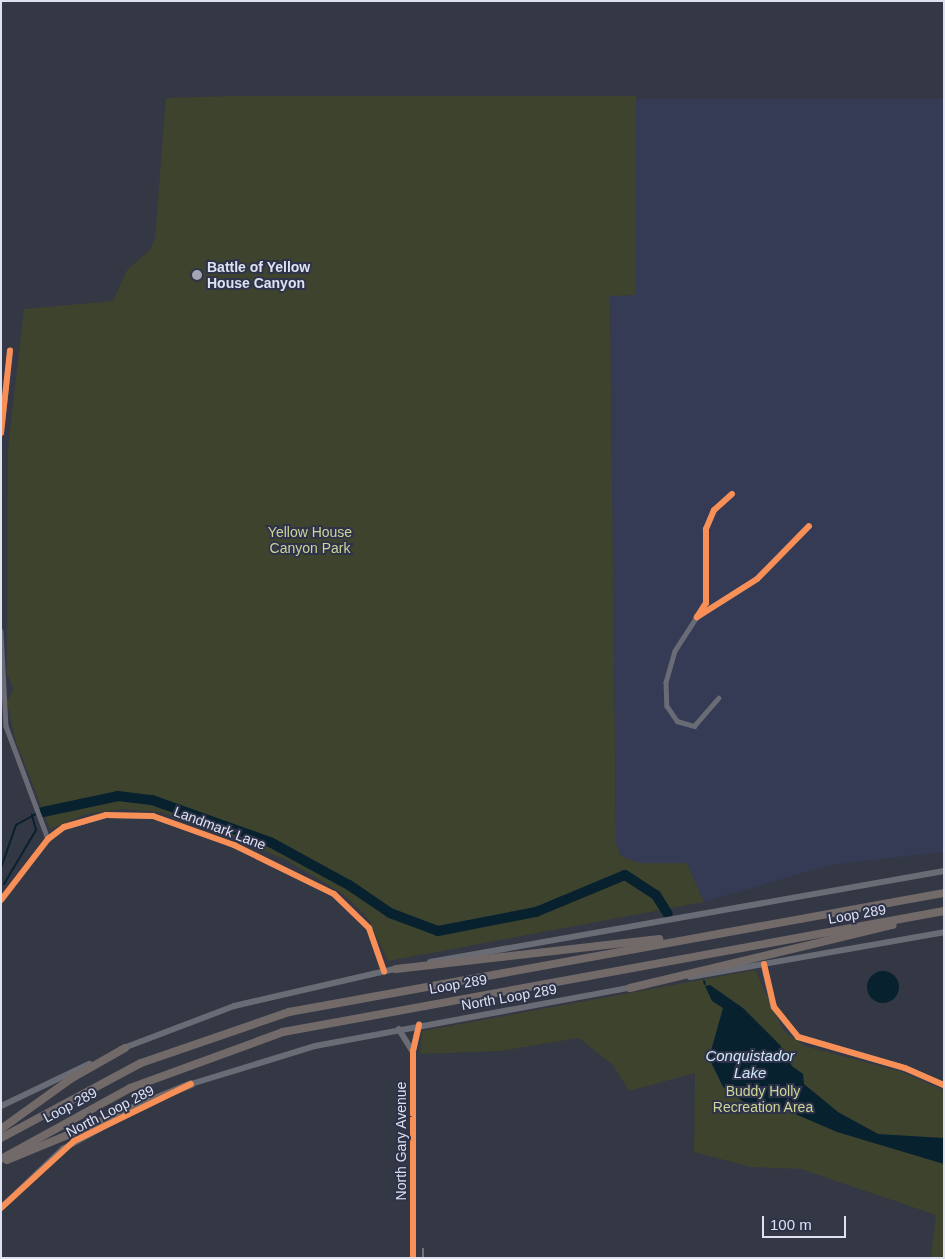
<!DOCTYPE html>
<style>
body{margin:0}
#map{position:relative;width:945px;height:1259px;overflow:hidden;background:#343744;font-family:Helvetica,sans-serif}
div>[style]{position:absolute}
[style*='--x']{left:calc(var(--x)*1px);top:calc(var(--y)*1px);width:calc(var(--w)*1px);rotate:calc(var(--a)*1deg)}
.built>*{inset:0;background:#353a55}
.green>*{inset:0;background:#3e432e}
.water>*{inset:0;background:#07212f}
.round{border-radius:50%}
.stream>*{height:2px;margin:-1px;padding:0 1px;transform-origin:1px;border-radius:1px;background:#07212f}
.river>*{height:10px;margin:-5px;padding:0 5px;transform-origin:5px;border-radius:5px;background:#07212f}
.minor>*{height:4.5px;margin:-2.25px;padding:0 2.25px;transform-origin:2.25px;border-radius:2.25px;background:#696b75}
.tertiary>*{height:5.5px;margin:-2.75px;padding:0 2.75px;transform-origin:2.75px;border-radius:2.75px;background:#696b75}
.secondary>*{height:6px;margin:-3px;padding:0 3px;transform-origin:3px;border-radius:3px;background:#696b75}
.motorway>*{height:8px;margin:-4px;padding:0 4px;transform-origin:4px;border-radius:4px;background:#726a69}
.rail>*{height:2px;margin-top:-1px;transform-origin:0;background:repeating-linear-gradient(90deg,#70727b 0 10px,transparent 0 15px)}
.cycleway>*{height:6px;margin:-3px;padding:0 3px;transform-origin:3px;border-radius:3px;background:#f78f57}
.dots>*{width:14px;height:14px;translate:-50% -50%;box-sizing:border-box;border:2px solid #2e334a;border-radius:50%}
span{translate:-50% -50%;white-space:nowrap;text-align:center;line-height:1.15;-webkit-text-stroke:4px #2e334a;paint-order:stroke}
.poi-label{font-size:14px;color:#dee2f0;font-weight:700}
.left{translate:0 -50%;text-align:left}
.park-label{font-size:14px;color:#cad596}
.street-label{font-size:14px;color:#dee2f0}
.water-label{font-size:15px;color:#cfe8f7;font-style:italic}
.frame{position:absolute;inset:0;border:2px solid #dee2f0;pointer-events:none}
.scale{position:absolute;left:762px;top:1216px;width:84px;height:22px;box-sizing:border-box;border:2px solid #dee2f0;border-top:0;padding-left:6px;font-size:15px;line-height:18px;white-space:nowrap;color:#dee2f0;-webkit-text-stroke:4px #2e334a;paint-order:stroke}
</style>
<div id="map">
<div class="built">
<i style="clip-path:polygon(636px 99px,944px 99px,944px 852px,830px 865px,704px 902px,687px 863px,639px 863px,621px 856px,616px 844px,610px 296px,636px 295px)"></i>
</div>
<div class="green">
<i style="clip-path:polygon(233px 96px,636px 96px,636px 295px,610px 296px,616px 844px,621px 856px,639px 863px,687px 863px,704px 902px,388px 961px,368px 918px,343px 894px,286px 860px,218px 832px,160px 812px,123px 809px,86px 814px,50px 829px,15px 739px,7px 702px,13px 689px,7px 673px,8px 448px,24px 309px,113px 301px,127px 270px,150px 250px,155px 238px,166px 98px)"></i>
<i style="clip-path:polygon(755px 970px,783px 1030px,804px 1046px,899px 1071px,944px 1090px,944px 1258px,931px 1258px,936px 1215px,801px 1169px,751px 1167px,694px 1152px,695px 1073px,629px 1091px,613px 1065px,579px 1038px,501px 1051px,420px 1054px,422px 1031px)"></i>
</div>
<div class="water">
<i class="round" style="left:867px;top:971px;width:32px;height:32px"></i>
<i style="clip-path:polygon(710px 985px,743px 1008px,780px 1045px,792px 1066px,803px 1074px,804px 1084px,838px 1112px,878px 1134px,944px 1138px,944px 1164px,837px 1132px,786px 1110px,775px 1114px,755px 1110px,723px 1087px,709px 1058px,723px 1008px,712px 1001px,705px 986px)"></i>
</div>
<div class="stream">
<i style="--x:1;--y:868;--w:46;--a:-70.8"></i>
<i style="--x:16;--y:825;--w:23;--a:-29"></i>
<i style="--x:4;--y:884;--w:63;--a:-59.3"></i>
<i style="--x:36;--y:830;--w:16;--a:-105"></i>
<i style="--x:704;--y:981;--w:3;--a:72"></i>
</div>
<div class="river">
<i style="--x:43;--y:812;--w:77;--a:-12"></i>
<i style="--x:118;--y:796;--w:34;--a:7"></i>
<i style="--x:152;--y:800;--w:125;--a:19.6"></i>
<i style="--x:270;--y:842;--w:90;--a:28.6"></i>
<i style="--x:349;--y:885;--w:50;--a:34.3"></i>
<i style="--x:390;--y:913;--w:51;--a:20.6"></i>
<i style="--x:438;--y:931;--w:100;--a:-11"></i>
<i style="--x:536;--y:912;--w:96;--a:-22.6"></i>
<i style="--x:625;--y:875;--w:37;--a:33"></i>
<i style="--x:656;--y:895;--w:22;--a:58"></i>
</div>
<div class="minor">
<i style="--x:1;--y:433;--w:83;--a:-83.8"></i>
<i style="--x:732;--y:494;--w:24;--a:138"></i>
<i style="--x:714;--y:510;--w:21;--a:113"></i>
<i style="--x:706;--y:529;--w:74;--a:90"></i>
<i style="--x:706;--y:603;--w:17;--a:123"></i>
<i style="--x:697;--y:617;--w:71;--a:-32.3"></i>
<i style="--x:757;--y:579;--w:74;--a:-45.5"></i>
<i style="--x:697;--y:617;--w:40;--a:122.9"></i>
<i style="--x:675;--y:651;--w:32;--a:106"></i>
<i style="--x:666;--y:682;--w:24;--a:88"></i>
<i style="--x:667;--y:706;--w:18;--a:56"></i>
<i style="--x:677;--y:721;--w:18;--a:16"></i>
<i style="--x:694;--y:726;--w:37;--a:-49"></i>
<i style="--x:1;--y:631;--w:95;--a:87"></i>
<i style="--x:6;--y:726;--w:121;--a:69.6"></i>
<i style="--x:1;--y:900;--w:77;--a:-52.4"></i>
<i style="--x:48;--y:839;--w:20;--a:-37"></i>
<i style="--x:64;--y:827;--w:44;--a:-15.9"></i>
<i style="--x:106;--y:815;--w:47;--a:1.2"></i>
<i style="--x:153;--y:816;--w:86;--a:19.7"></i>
<i style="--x:234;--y:845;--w:111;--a:26.1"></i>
<i style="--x:334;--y:894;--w:49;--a:44.2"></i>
<i style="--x:369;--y:928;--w:46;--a:70.8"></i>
</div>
<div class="tertiary">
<i style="--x:764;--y:964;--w:44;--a:76.9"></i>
<i style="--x:774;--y:1007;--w:38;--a:51"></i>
<i style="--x:798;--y:1037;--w:111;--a:16.2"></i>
<i style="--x:905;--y:1068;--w:43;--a:23.6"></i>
<i style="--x:399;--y:1029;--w:26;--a:58"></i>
<i style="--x:1;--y:1208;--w:86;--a:-43.6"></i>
<i style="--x:63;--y:1149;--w:77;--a:-28.6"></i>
<i style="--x:413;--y:1258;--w:207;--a:-90"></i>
<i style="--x:413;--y:1051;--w:27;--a:-77"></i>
</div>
<div class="secondary">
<i style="--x:430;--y:962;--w:522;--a:-10.04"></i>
<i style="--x:690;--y:977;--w:258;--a:-10"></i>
<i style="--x:121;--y:1049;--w:121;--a:-20.8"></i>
<i style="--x:234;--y:1006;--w:169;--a:-13"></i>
<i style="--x:191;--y:1084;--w:130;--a:-17"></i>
<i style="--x:315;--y:1046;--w:323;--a:-10.5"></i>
<i style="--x:1;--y:1106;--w:98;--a:-25.5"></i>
</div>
<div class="motorway">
<i style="--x:396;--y:969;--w:265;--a:-6.5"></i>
<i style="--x:630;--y:988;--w:270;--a:-13.5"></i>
<i style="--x:1;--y:1129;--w:87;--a:-35.7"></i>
<i style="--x:72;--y:1078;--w:61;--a:-29.5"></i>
<i style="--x:1;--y:1138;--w:159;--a:-28.2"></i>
<i style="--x:141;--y:1063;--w:157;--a:-19"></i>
<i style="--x:289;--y:1012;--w:666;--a:-10.3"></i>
<i style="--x:1;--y:1159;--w:147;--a:-28.8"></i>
<i style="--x:130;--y:1088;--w:163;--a:-20.1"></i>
<i style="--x:283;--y:1032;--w:672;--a:-10.37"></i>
<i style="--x:7;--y:1160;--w:199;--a:-22.4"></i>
</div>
<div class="rail">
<i style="--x:423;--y:1258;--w:15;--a:-90"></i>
</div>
<div class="cycleway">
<i style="--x:1;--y:433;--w:83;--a:-83.8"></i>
<i style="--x:732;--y:494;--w:24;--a:138"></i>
<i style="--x:714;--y:510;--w:21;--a:113"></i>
<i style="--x:706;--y:529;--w:74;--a:90"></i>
<i style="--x:706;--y:603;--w:17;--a:123"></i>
<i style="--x:697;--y:617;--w:71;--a:-32.3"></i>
<i style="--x:757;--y:579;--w:74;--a:-45.5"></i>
<i style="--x:1;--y:900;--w:77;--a:-52.4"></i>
<i style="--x:48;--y:839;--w:20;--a:-37"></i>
<i style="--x:64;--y:827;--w:44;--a:-15.9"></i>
<i style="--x:106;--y:815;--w:47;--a:1.2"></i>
<i style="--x:153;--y:816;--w:86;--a:19.7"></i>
<i style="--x:234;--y:845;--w:111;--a:26.1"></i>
<i style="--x:334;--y:894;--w:49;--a:44.2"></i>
<i style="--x:369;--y:928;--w:46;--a:70.8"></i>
<i style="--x:764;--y:964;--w:44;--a:76.9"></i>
<i style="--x:774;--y:1007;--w:38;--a:51"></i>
<i style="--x:798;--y:1037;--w:111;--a:16.2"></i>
<i style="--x:905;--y:1068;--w:43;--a:23.6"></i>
<i style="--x:1;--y:1208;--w:99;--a:-42.5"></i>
<i style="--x:74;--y:1141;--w:130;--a:-26"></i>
<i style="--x:413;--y:1258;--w:207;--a:-90"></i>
<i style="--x:413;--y:1051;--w:27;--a:-77"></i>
</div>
<div class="dots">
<i style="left:197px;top:275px;background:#a2a6b4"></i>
</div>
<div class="poi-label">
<span class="left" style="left:207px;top:275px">Battle of Yellow<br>House Canyon</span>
</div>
<div class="park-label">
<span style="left:310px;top:540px">Yellow House<br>Canyon Park</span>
<span style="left:763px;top:1099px">Buddy Holly<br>Recreation Area</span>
</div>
<div class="street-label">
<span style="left:220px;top:828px;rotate:21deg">Landmark Lane</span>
<span style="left:857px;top:914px;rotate:-10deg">Loop 289</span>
<span style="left:458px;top:984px;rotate:-10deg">Loop 289</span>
<span style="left:509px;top:997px;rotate:-10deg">North Loop 289</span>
<span style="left:70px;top:1105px;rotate:-28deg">Loop 289</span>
<span style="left:110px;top:1111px;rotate:-27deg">North Loop 289</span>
<span style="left:401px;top:1141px;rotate:-90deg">North Gary Avenue</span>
</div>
<div class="water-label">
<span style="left:750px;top:1064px">Conquistador<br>Lake</span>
</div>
<div class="frame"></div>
<div class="scale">100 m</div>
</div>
